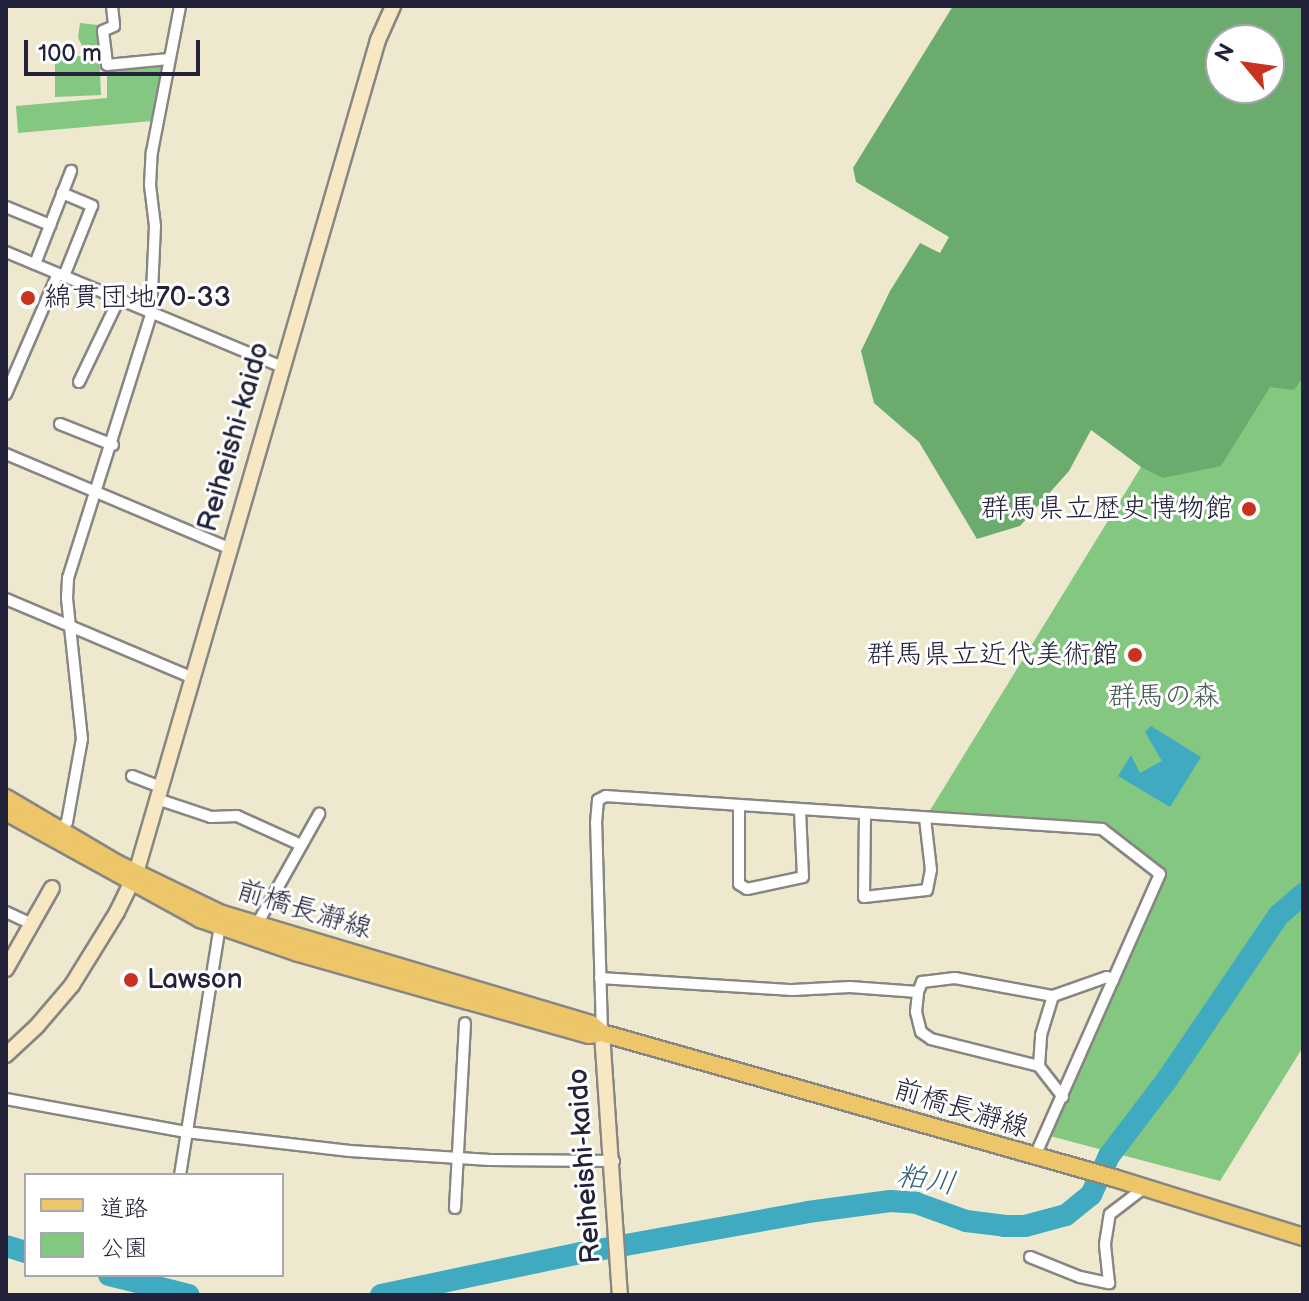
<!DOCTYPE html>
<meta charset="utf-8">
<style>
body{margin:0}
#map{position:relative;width:1309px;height:1301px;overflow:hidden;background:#eee9ce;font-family:"Balsamiq Sans","Klee One",sans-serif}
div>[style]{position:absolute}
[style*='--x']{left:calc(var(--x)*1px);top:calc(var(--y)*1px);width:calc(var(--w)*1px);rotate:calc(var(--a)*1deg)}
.green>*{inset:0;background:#84c780}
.forest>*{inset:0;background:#6bac6e}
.water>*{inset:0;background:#40abc0}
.river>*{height:22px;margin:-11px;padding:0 11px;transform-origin:11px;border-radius:11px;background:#40abc0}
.roads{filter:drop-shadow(2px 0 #888684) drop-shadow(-2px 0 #888684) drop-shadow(0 2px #888684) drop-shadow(0 -2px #888684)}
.street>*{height:10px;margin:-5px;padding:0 5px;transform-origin:5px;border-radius:5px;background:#fff}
.secondary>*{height:14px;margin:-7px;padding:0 7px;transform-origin:7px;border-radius:7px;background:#f7e8c3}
.primary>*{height:16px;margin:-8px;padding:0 8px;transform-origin:8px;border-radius:8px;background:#ecc669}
.dots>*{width:22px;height:22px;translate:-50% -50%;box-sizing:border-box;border:4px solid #fff;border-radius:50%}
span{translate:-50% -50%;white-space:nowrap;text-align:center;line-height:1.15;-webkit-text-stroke:6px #fff;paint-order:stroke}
.poi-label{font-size:28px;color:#22223b}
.left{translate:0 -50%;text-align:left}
.right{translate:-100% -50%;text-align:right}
.street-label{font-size:28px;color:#22223b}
.park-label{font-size:28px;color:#445c53}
.water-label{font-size:30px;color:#306077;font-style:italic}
.frame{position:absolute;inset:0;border:8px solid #22223b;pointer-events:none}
.legend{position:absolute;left:24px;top:1173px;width:260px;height:104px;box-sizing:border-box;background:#fff;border:2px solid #a7a7b1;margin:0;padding:10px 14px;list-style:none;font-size:24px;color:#22223b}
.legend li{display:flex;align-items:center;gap:16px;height:40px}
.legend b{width:40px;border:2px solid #a7a7b1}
.north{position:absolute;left:1205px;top:24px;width:80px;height:80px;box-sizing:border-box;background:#fff;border:2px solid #a7a7b1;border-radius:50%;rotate:299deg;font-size:22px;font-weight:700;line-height:32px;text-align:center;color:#22223b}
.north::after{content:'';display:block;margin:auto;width:28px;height:36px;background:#c8321e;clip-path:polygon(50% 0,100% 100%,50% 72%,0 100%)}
.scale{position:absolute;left:24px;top:40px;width:176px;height:36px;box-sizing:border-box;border:4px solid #22223b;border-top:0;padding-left:10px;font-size:24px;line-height:28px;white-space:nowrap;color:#22223b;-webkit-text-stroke:6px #fff;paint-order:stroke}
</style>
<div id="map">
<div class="green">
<i style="clip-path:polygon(80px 23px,98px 25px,101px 95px,55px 97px,55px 58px,81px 56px,84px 49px,78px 38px)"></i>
<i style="clip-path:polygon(163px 65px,152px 121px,18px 133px,16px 106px,107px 98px,107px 71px)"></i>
<i style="clip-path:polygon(1303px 218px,1303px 1047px,1220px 1181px,1050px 1136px,1166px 874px,1104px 824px,929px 812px,1141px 467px)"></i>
</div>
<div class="forest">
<i style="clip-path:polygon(evenodd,953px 6px,1303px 6px,1303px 377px,1294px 390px,1270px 387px,1221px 466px,1163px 478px,1141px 467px,1091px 430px,1069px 471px,1020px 526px,977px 539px,919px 442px,874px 403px,861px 351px,890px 291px,920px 243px,940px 253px,949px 237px,856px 182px,853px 168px,953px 6px,1221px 40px,1269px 40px,1269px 88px,1221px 88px,1221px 40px)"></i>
</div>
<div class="water">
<i style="clip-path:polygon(1151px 726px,1201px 757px,1170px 807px,1118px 776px,1131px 755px,1140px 773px,1162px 761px,1145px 732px)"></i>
</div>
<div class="river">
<i style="--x:6;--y:1246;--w:21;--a:17"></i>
<i style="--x:109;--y:1275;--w:82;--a:14"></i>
<i style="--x:381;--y:1295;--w:204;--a:-11.9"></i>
<i style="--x:581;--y:1253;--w:231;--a:-10.2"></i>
<i style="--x:808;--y:1212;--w:83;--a:-7.6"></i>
<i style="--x:890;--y:1201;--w:26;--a:4"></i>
<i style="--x:916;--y:1203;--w:53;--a:19.8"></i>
<i style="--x:966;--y:1221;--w:38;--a:7"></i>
<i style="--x:1004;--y:1226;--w:21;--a:0"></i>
<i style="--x:1025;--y:1226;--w:42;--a:-15"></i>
<i style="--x:1066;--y:1215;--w:32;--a:-39"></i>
<i style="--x:1091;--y:1195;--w:43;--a:-65.2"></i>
<i style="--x:1109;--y:1156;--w:94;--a:-52.8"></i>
<i style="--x:1166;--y:1081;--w:201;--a:-55.8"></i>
<i style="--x:1279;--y:915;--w:32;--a:-41"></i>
</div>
<div class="roads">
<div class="street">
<i style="--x:112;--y:6;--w:20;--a:84"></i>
<i style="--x:114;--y:26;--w:12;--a:156"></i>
<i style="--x:103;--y:31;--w:34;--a:83"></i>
<i style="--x:107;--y:65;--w:62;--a:-5.5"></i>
<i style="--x:62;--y:193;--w:33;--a:23"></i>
<i style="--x:92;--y:206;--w:75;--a:111.8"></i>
<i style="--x:6;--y:207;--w:48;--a:22.2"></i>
<i style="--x:6;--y:252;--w:299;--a:22.6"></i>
<i style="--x:35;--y:264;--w:100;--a:-68.8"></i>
<i style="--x:79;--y:382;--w:90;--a:-64.3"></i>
<i style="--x:6;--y:394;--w:131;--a:-66.6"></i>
<i style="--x:60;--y:424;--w:57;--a:21.6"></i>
<i style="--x:6;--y:454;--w:242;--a:22.9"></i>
<i style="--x:6;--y:599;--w:201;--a:22.9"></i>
<i style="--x:132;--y:776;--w:30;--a:21"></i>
<i style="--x:157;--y:799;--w:57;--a:18.4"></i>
<i style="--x:211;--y:817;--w:26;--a:-2"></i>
<i style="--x:237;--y:816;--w:70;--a:24.4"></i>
<i style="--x:739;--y:807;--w:77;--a:90"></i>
<i style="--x:739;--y:884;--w:9;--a:32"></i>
<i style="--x:747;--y:889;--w:57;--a:-12.1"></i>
<i style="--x:803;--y:877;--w:67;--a:-92.6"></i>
<i style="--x:865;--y:814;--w:83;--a:90.7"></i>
<i style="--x:864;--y:897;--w:63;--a:-6.3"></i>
<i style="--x:927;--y:890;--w:20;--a:-79"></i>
<i style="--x:931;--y:870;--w:52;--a:-96.6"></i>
<i style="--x:60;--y:829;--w:10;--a:-45"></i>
<i style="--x:67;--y:822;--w:84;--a:-79.8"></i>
<i style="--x:82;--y:739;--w:142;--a:-96.1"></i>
<i style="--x:67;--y:598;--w:20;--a:-87"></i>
<i style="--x:68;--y:578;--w:277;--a:-72.5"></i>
<i style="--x:151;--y:314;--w:88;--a:-87.4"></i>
<i style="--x:155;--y:226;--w:41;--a:-97"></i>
<i style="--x:150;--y:185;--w:33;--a:-87"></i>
<i style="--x:152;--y:152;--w:149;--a:-79.1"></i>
<i style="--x:6;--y:912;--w:29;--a:25"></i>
<i style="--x:256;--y:926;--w:129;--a:-60.6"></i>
<i style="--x:600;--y:978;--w:193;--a:3.6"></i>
<i style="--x:793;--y:990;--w:57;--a:-3"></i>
<i style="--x:850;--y:987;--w:68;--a:4.2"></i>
<i style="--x:602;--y:1033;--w:210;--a:-91.6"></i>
<i style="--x:596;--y:823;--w:23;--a:-85"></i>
<i style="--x:598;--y:800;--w:9;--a:-27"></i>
<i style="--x:606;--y:796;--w:497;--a:3.8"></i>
<i style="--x:1102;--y:829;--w:73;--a:37.8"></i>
<i style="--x:1160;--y:874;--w:311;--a:113.9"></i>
<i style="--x:1039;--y:1066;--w:31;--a:-86"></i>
<i style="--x:1041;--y:1035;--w:41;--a:-72.9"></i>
<i style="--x:1063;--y:1097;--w:39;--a:-128"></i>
<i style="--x:1039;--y:1066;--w:111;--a:-166"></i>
<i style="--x:931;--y:1039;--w:12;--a:-145"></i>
<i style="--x:921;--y:1032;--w:21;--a:-104"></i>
<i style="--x:916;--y:1012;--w:20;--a:-84"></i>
<i style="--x:918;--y:992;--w:11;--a:-68"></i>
<i style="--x:922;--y:982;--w:33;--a:-7"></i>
<i style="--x:955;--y:978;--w:100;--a:10.4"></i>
<i style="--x:1053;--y:996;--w:57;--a:-19.4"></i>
<i style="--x:1107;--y:977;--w:7;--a:27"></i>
<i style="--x:6;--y:1099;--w:183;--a:10.4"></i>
<i style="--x:186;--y:1132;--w:165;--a:6.6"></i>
<i style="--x:350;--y:1151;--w:140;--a:3.7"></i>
<i style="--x:490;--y:1160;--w:124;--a:0.5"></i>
<i style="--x:180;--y:1175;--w:252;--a:-80.9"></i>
<i style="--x:455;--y:1208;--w:185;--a:-86.9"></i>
<i style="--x:1030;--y:1257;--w:54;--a:21.8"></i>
<i style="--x:1080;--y:1277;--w:30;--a:12"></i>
<i style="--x:1109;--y:1283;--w:39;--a:-96"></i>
<i style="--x:1105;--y:1244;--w:30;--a:-81"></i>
<i style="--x:1110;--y:1214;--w:43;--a:-37.4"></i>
</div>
<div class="secondary">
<i style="--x:6;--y:969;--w:93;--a:-60.4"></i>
<i style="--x:602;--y:1033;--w:263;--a:86.1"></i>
<i style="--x:6;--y:1055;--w:42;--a:-43.1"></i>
<i style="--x:37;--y:1026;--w:54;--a:-49.5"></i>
<i style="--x:72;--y:985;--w:86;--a:-58.3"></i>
<i style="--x:117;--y:912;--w:43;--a:-64"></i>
<i style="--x:136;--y:873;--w:867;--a:-73.8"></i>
<i style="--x:378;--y:40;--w:37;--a:-66"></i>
</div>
<div class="primary">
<i style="--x:6;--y:798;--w:130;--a:30.5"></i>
<i style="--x:118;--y:864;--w:115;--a:25.7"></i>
<i style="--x:222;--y:914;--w:385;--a:16.6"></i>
<i style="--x:591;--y:1024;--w:14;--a:39"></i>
<i style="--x:602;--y:1033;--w:13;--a:171"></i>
<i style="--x:589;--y:1035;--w:126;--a:-164.3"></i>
<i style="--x:468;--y:1001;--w:177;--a:-164.2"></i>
<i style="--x:298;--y:953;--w:104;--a:-160.9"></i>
<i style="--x:200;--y:919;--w:222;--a:-151.1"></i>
<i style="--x:602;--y:1033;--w:532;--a:15.81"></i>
<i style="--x:1114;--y:1178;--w:198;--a:17.3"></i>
</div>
</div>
<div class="dots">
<i style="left:28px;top:298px;background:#c8321e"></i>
<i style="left:1249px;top:509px;background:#c8321e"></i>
<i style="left:1135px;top:655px;background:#c8321e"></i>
<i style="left:131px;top:980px;background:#c8321e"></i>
</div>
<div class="poi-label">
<span class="left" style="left:44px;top:298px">綿貫団地70-33</span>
<span class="right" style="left:1233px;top:509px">群馬県立歴史博物館</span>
<span class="right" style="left:1119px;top:655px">群馬県立近代美術館</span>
<span class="left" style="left:147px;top:980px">Lawson</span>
</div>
<div class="street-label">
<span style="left:234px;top:437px;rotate:-74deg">Reiheishi-kaido</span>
<span style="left:304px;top:910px;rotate:17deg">前橋長瀞線</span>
<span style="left:961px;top:1109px;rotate:17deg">前橋長瀞線</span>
<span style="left:585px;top:1166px;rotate:-94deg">Reiheishi-kaido</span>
</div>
<div class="park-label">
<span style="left:1164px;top:697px">群馬の森</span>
</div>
<div class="water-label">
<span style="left:926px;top:1180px;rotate:9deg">粕川</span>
</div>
<div class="frame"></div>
<ul class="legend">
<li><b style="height:10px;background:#ecc669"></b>道路</li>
<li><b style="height:22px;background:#84c780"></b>公園</li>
</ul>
<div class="north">N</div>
<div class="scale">100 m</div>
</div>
